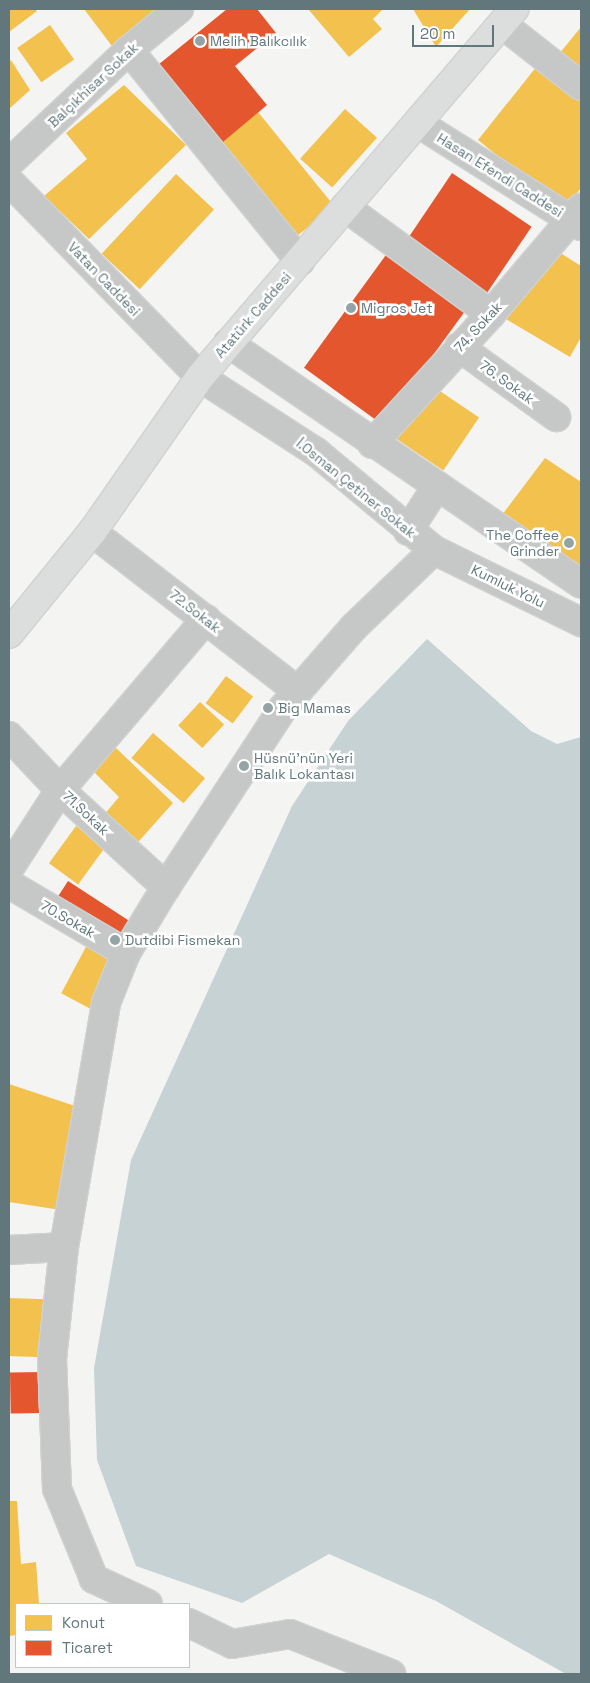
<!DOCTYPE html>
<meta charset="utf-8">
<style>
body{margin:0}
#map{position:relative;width:590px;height:1683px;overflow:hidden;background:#f4f4f3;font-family:"Space Grotesk",sans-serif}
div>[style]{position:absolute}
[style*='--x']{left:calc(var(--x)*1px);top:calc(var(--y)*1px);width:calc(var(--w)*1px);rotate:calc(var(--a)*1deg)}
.water>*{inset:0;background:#c6d2d3}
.homes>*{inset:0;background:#f2c14e;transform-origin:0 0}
.shops>*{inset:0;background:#e4572e;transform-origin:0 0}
.roads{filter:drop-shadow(1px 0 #d0d1d1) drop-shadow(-1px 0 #d0d1d1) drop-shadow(0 1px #d0d1d1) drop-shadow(0 -1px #d0d1d1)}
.minor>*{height:28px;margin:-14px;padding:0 14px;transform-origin:14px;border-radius:14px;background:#c6c8c8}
.major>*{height:28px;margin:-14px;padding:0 14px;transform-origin:14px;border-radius:14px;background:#dcdddd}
.dots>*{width:14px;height:14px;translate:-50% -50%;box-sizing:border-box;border:2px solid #fff;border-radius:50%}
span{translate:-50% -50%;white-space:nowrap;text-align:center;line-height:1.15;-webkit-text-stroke:5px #fff;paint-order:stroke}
.poi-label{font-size:14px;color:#61777b}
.left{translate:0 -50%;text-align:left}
.right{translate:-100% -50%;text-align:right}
.street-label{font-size:14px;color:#61777b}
.frame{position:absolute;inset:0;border:10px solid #61777b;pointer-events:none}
.legend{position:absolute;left:15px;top:1603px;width:175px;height:65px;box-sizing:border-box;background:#fff;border:1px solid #c0c9ca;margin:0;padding:6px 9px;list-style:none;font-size:15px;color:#61777b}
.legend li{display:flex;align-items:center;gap:10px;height:25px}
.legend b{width:25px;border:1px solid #c0c9ca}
.scale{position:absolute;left:412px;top:25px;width:82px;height:22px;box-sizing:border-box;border:2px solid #61777b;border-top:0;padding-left:6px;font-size:15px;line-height:18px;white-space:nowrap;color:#61777b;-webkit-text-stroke:4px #fff;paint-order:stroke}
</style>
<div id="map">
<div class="water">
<i style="clip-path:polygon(427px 639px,531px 731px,557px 744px,581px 737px,581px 1674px,566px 1674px,436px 1601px,329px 1554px,242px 1603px,136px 1566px,97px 1460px,94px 1368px,131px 1160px,292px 806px,348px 721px)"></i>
</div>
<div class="homes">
<i style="clip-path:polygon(9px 9px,35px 9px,37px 11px,9px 32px)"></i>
<i style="clip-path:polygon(84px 9px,169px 9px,115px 50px)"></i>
<i style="clip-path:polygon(308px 9px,383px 9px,373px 19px,382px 29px,349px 57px)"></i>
<i style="clip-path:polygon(413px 9px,470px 9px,436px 47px)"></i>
<i style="left:50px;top:25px;width:42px;height:40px;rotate:55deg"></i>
<i style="clip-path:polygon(581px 27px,581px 80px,555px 59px)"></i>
<i style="clip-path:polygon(11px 60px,30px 90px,9px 109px,9px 62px)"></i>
<i style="clip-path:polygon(541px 61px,581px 94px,581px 188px,564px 209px,478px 140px)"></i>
<i style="clip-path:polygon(124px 85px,186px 145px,89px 239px,44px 196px,87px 159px,66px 133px)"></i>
<i style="left:345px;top:109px;width:43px;height:67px;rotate:42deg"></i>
<i style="left:258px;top:112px;width:121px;height:54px;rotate:51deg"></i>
<i style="left:176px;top:174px;width:52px;height:109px;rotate:43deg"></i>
<i style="clip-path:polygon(554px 249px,581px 266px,581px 337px,570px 357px,506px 319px)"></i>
<i style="left:431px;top:385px;width:58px;height:64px;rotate:34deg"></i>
<i style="clip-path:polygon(545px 458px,581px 482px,581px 567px,502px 515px)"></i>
<i style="left:226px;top:676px;width:34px;height:34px;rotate:37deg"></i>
<i style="left:200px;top:702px;width:33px;height:32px;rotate:43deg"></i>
<i style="left:153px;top:733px;width:69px;height:33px;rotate:41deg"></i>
<i style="clip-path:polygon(114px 746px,173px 803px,131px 850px,98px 822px,119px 797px,92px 770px)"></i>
<i style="left:76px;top:826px;width:36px;height:46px;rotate:36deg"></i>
<i style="left:88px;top:943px;width:34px;height:57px;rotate:28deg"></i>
<i style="clip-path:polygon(9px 1084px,78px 1107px,61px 1210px,9px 1202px)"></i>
<i style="left:9px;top:1298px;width:37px;height:58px;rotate:2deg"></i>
<i style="clip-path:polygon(9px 1501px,17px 1501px,21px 1564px,36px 1562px,39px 1604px,16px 1604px,16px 1635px,9px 1636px)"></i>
</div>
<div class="shops">
<i style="clip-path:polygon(227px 9px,257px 9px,276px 33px,235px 66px,267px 105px,217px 147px,153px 69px)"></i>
<i style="left:452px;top:173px;width:96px;height:85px;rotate:34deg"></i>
<i style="left:391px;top:248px;width:97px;height:148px;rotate:36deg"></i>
<i style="left:68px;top:881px;width:77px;height:27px;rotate:33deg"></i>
<i style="left:44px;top:1372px;width:41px;height:34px;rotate:89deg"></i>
</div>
<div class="roads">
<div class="minor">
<i style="--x:502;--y:24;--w:100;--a:38.1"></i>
<i style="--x:129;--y:50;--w:272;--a:51"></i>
<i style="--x:418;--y:123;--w:193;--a:32.3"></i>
<i style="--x:9;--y:163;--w:165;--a:-43.3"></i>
<i style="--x:129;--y:50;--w:65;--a:-39.4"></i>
<i style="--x:9;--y:181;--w:274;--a:45.7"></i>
<i style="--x:200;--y:377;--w:138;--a:32.9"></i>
<i style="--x:316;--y:452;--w:153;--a:39.7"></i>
<i style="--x:434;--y:550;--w:164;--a:26.1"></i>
<i style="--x:345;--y:207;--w:181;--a:36.2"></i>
<i style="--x:228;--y:343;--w:427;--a:34.3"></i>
<i style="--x:459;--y:347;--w:120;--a:35.8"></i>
<i style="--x:372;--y:444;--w:176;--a:-47.5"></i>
<i style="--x:491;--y:314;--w:139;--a:-49.7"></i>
<i style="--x:408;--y:531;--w:54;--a:-57.2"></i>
<i style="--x:92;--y:532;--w:260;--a:37.7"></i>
<i style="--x:9;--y:736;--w:74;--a:46.6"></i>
<i style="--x:60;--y:790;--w:144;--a:42.5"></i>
<i style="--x:9;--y:869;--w:94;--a:-57.2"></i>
<i style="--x:60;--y:790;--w:225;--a:-49.5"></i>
<i style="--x:9;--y:884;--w:136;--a:30.5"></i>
<i style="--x:9;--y:1250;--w:55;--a:-3.1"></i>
<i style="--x:148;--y:1604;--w:60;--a:-155.2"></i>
<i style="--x:94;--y:1579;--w:97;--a:-112.3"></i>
<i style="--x:57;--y:1489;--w:130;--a:-92.2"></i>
<i style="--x:52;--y:1359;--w:113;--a:-83.9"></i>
<i style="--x:64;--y:1247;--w:248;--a:-80.2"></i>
<i style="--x:106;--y:1003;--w:54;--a:-68.2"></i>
<i style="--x:126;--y:953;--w:77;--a:-58.8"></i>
<i style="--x:166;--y:887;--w:214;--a:-56.8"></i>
<i style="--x:283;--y:708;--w:108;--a:-48.8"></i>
<i style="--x:354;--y:627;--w:111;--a:-43.9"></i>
<i style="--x:189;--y:1623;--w:48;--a:26"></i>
<i style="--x:232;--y:1644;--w:59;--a:-9.8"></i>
<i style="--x:290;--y:1634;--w:109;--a:21.6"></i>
</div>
<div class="major">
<i style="--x:9;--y:634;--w:132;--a:-50.9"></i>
<i style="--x:92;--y:532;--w:189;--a:-55.1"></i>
<i style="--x:200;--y:377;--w:484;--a:-49.5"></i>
</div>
</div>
<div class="dots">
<i style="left:200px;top:41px;background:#94a3a5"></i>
<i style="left:351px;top:308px;background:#94a3a5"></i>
<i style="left:569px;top:543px;background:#94a3a5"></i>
<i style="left:268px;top:708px;background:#94a3a5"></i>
<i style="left:244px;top:766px;background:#94a3a5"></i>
<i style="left:115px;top:940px;background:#94a3a5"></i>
</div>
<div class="poi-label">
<span class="left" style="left:210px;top:41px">Melih Balıkcılık</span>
<span class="left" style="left:361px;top:308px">Migros Jet</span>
<span class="right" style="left:559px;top:543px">The Coffee<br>Grinder</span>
<span class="left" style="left:278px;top:708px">Big Mamas</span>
<span class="left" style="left:254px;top:766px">Hüsnü'nün Yeri<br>Balık Lokantası</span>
<span class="left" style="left:125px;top:940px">Dutdibi Fismekan</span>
</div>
<div class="street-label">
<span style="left:93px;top:85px;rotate:-43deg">Balçıkhisar Sokak</span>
<span style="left:500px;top:175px;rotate:32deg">Hasan Efendi Caddesi</span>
<span style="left:104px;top:279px;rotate:46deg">Vatan Caddesi</span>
<span style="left:253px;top:315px;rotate:-49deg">Atatürk Caddesi</span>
<span style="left:478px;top:327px;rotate:-47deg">74. Sokak</span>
<span style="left:507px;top:382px;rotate:36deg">76. Sokak</span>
<span style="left:356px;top:488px;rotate:39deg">İ.Osman Çetiner Sokak</span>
<span style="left:508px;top:586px;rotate:26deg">Kumluk Yolu</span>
<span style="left:195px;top:611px;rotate:38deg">72.Sokak</span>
<span style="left:86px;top:813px;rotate:43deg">71.Sokak</span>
<span style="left:68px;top:919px;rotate:30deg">70.Sokak</span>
</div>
<div class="frame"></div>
<ul class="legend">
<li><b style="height:14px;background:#f2c14e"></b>Konut</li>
<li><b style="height:14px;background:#e4572e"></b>Ticaret</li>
</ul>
<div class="scale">20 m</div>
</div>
